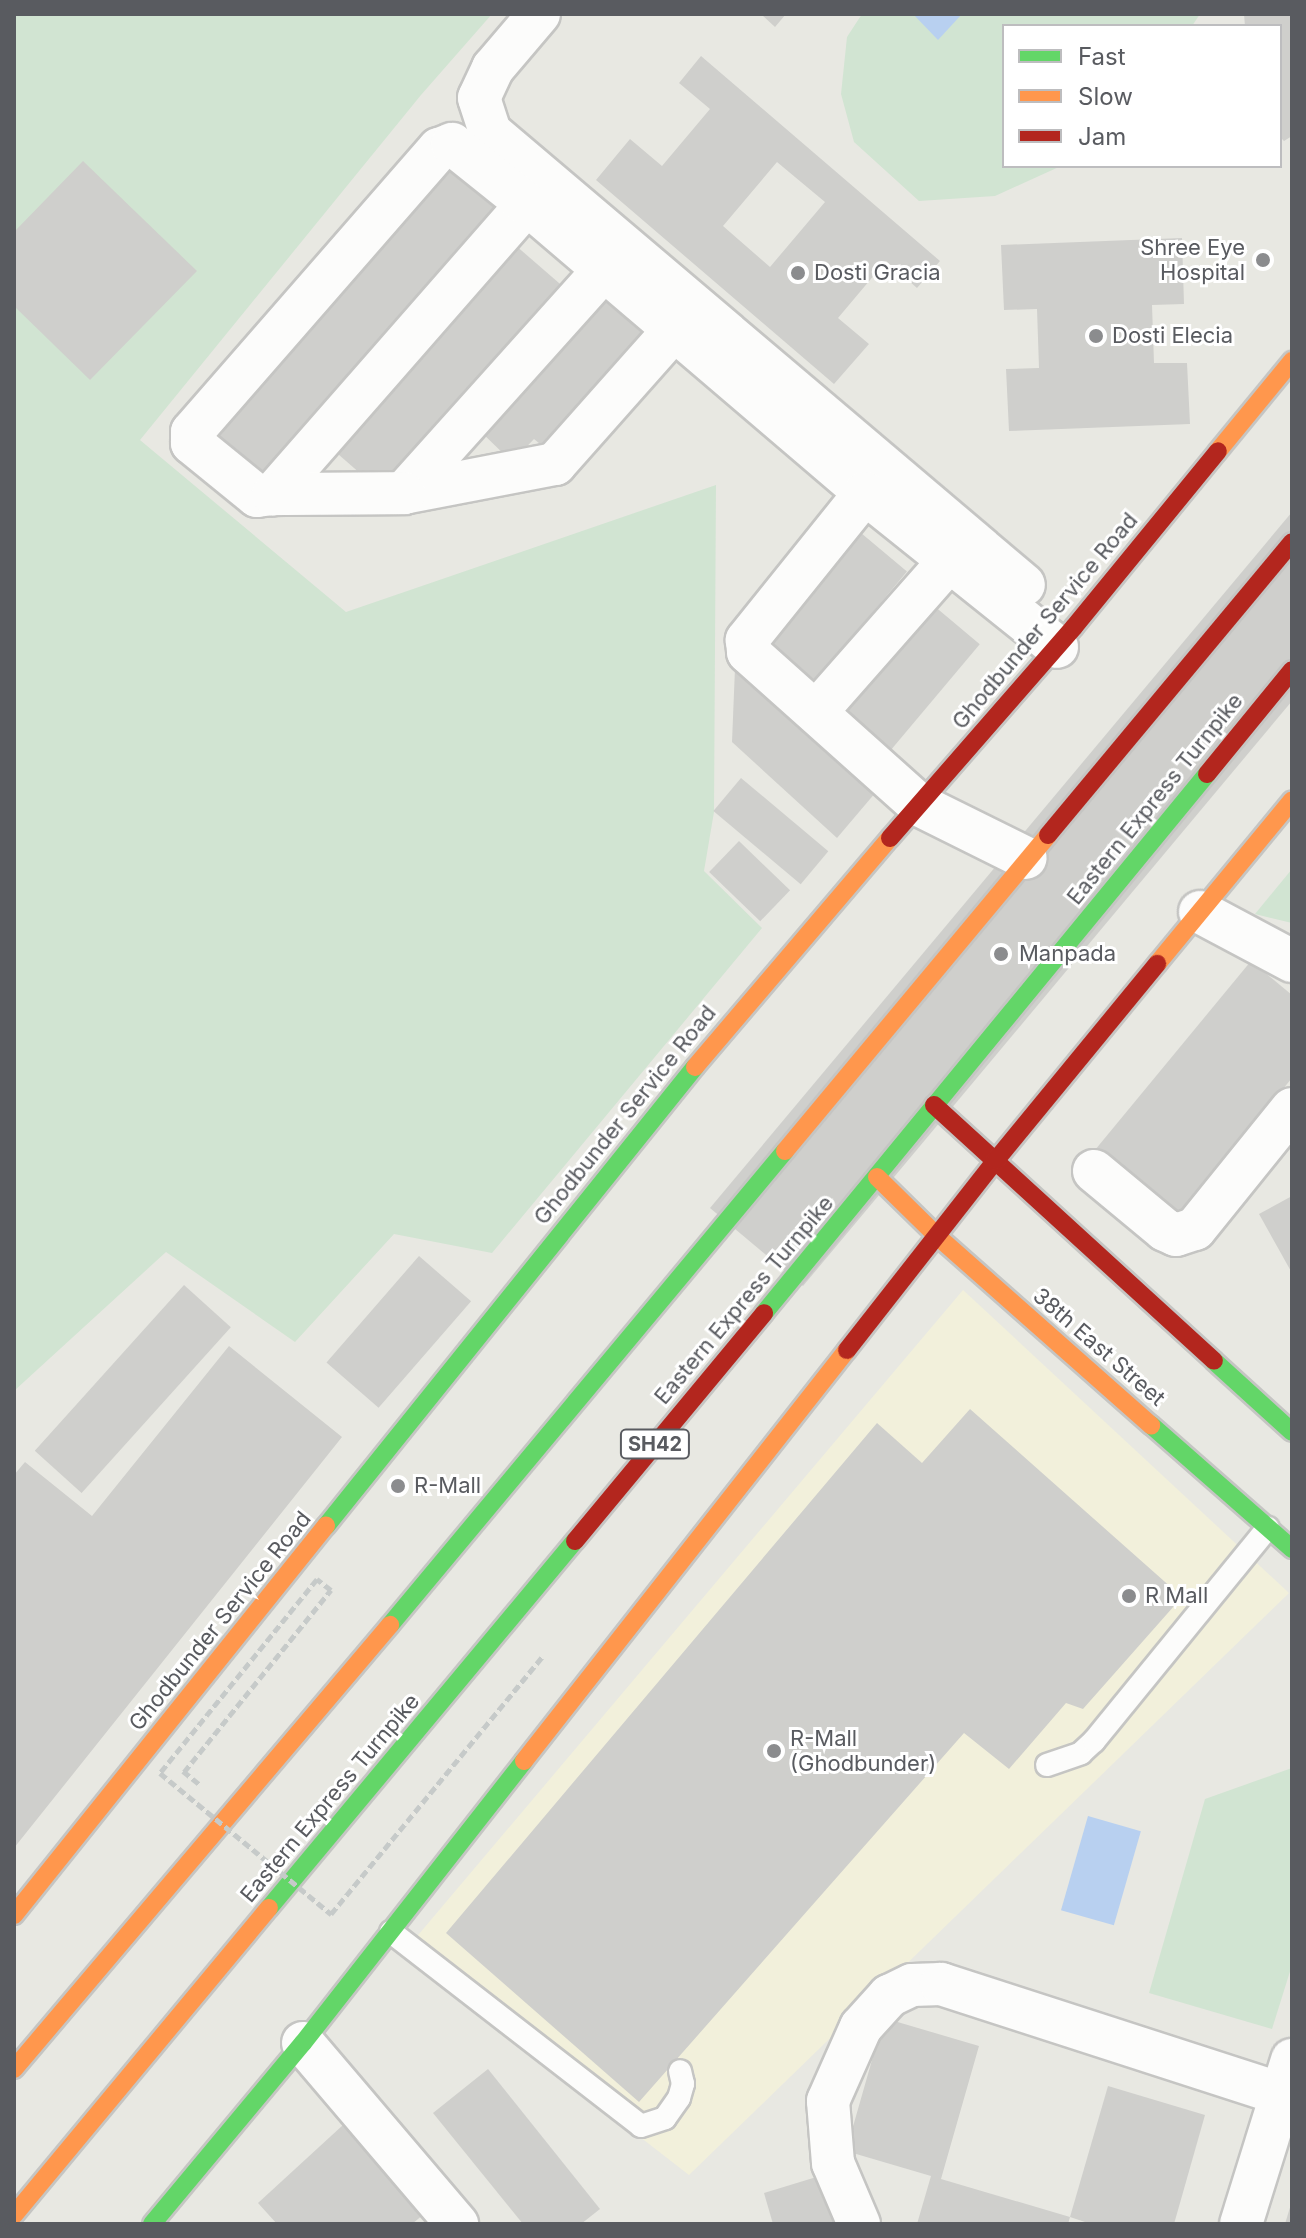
<!DOCTYPE html>
<style>
body{margin:0}
#map{position:relative;width:1306px;height:2238px;overflow:hidden;background:#e8e8e2;font-family:Inter,sans-serif}
div>[style]{position:absolute}
[style*='--x']{left:calc(var(--x)*1px);top:calc(var(--y)*1px);width:calc(var(--w)*1px);rotate:calc(var(--a)*1deg)}
.commercial>*{inset:0;background:#f2f0db}
.green>*{inset:0;background:#d1e4d2}
.water>*{inset:0;background:#b8d0f0;transform-origin:0 0}
.building>*{inset:0;background:#cfcfcc;transform-origin:0 0}
.path>*{height:5px;margin-top:-2.5px;transform-origin:0;background:repeating-linear-gradient(90deg,#c6cac9 0 8px,transparent 0 12px)}
.roads{filter:drop-shadow(2px 0 #c5c5c3) drop-shadow(-2px 0 #c5c5c3) drop-shadow(0 2px #c5c5c3) drop-shadow(0 -2px #c5c5c3)}
.lane>*{height:22px;margin:-11px;padding:0 11px;transform-origin:11px;border-radius:11px;background:#fcfcfb}
.street>*{height:42px;margin:-21px;padding:0 21px;transform-origin:21px;border-radius:21px;background:#fcfcfb}
.fast>*{height:18px;margin:-9px;padding:0 9px;transform-origin:9px;border-radius:9px;background:#63d668}
.slow>*{height:18px;margin:-9px;padding:0 9px;transform-origin:9px;border-radius:9px;background:#ff974d}
.jam>*{height:18px;margin:-9px;padding:0 9px;transform-origin:9px;border-radius:9px;background:#b3261e}
.path-bridge>*{height:5px;margin-top:-2.5px;transform-origin:0;background:repeating-linear-gradient(90deg,#c6cac9 0 8px,transparent 0 12px)}
.dots>*{width:22px;height:22px;translate:-50% -50%;box-sizing:border-box;border:4px solid #fff;border-radius:50%}
span{translate:-50% -50%;white-space:nowrap;text-align:center;line-height:1.15;-webkit-text-stroke:6px #fff;paint-order:stroke}
.shield-label span{padding:2px 6px;background:#fff;border:2px solid;border-radius:6px;-webkit-text-stroke-width:0}
.shield-label{font-size:20px;color:#595b60;font-weight:700}
.poi-label{font-size:22px;color:#595b60}
.right{translate:-100% -50%;text-align:right}
.left{translate:0 -50%;text-align:left}
.street-label{font-size:22px;color:#595b60}
.frame{position:absolute;inset:0;border:16px solid #595b60;pointer-events:none}
.legend{position:absolute;left:1002px;top:24px;width:280px;height:144px;box-sizing:border-box;background:#fff;border:2px solid #bdbdbf;margin:0;padding:10px 14px;list-style:none;font-size:24px;color:#595b60}
.legend li{display:flex;align-items:center;gap:16px;height:40px}
.legend b{width:40px;border:2px solid #bdbdbf}
</style>
<div id="map">
<div class="commercial">
<i style="clip-path:polygon(963px 1290px,1289px 1593px,689px 2175px,403px 1953px)"></i>
</div>
<div class="green">
<i style="clip-path:polygon(14px 14px,492px 14px,421px 95px,140px 440px,346px 612px,716px 485px,714px 812px,704px 871px,762px 928px,492px 1253px,394px 1234px,295px 1342px,166px 1252px,14px 1391px)"></i>
<i style="clip-path:polygon(862px 14px,1200px 14px,1192px 26px,1004px 26px,1004px 166px,1061px 166px,995px 196px,919px 201px,854px 142px,841px 94px,847px 37px)"></i>
<i style="clip-path:polygon(1292px 869px,1292px 923px,1255px 914px)"></i>
<i style="clip-path:polygon(1292px 1768px,1292px 1965px,1272px 2029px,1149px 1993px,1205px 1799px)"></i>
</div>
<div class="water">
<i style="clip-path:polygon(913px 14px,962px 14px,938px 40px)"></i>
<i style="left:1088px;top:1816px;width:55px;height:98px;rotate:16deg"></i>
</div>
<div class="building">
<i style="clip-path:polygon(761px 14px,786px 14px,775px 27px)"></i>
<i style="clip-path:polygon(1244px 14px,1292px 14px,1292px 136px,1284px 141px,1280px 137px,1280px 26px,1245px 26px)"></i>
<i style="clip-path:polygon(evenodd,701px 56px,940px 261px,917px 288px,886px 261px,838px 318px,869px 344px,834px 384px,596px 180px,630px 139px,662px 166px,710px 109px,679px 83px,701px 56px,777px 162px,825px 202px,770px 267px,723px 226px,777px 162px)"></i>
<i style="clip-path:polygon(83px 161px,197px 271px,90px 380px,14px 306px,14px 232px)"></i>
<i style="left:446px;top:166px;width:65px;height:365px;rotate:40deg"></i>
<i style="clip-path:polygon(1182px 238px,1184px 304px,1152px 305px,1154px 363px,1187px 363px,1190px 424px,1009px 431px,1006px 369px,1039px 368px,1037px 309px,1004px 310px,1001px 245px)"></i>
<i style="left:514px;top:244px;width:68px;height:274px;rotate:41deg"></i>
<i style="clip-path:polygon(599px 293px,648px 338px,545px 448px,534px 439px,512px 462px,479px 430px)"></i>
<i style="clip-path:polygon(1292px 512px,1292px 701px,803px 1286px,710px 1208px)"></i>
<i style="left:861px;top:533px;width:60px;height:150px;rotate:40deg"></i>
<i style="left:933px;top:605px;width:61px;height:150px;rotate:40deg"></i>
<i style="clip-path:polygon(735px 668px,876px 792px,837px 838px,732px 742px)"></i>
<i style="left:741px;top:778px;width:114px;height:43px;rotate:40deg"></i>
<i style="left:739px;top:841px;width:71px;height:43px;rotate:44deg"></i>
<i style="clip-path:polygon(1251px 961px,1292px 995px,1292px 1078px,1176px 1218px,1095px 1150px)"></i>
<i style="clip-path:polygon(1292px 1196px,1292px 1273px,1259px 1214px)"></i>
<i style="left:419px;top:1256px;width:69px;height:141px;rotate:41deg"></i>
<i style="left:184px;top:1285px;width:63px;height:223px;rotate:42deg"></i>
<i style="clip-path:polygon(229px 1346px,342px 1437px,14px 1848px,14px 1475px,25px 1462px,92px 1516px)"></i>
<i style="clip-path:polygon(970px 1409px,1182px 1597px,1083px 1709px,1066px 1703px,1009px 1769px,964px 1733px,639px 2102px,446px 1933px,877px 1423px,922px 1463px)"></i>
<i style="clip-path:polygon(884px 2018px,979px 2046px,941px 2179px,1070px 2217px,1068px 2224px,917px 2224px,931px 2176px,846px 2151px)"></i>
<i style="clip-path:polygon(488px 2069px,600px 2209px,581px 2224px,523px 2224px,433px 2113px)"></i>
<i style="clip-path:polygon(1108px 2086px,1205px 2115px,1174px 2224px,1091px 2224px,1070px 2217px)"></i>
<i style="clip-path:polygon(343px 2125px,424px 2214px,412px 2224px,277px 2224px,258px 2203px)"></i>
<i style="clip-path:polygon(823px 2175px,838px 2224px,773px 2224px,764px 2193px)"></i>
<i style="clip-path:polygon(1291px 2204px,1292px 2224px,1285px 2224px)"></i>
</div>
<div class="path">
<i style="--x:183;--y:1771;--w:22;--a:39"></i>
<i style="--x:331;--y:1914;--w:333;--a:-50.6"></i>
</div>
<div class="roads">
<div class="lane">
<i style="--x:1047;--y:1765;--w:36;--a:-19"></i>
<i style="--x:1081;--y:1753;--w:18;--a:-43"></i>
<i style="--x:1094;--y:1741;--w:275;--a:-50.8"></i>
<i style="--x:391;--y:1932;--w:316;--a:37.8"></i>
<i style="--x:641;--y:2126;--w:25;--a:-18"></i>
<i style="--x:665;--y:2118;--w:24;--a:-55"></i>
<i style="--x:679;--y:2098;--w:15;--a:-74"></i>
<i style="--x:683;--y:2084;--w:13;--a:-103"></i>
</div>
<div class="street">
<i style="--x:539;--y:14;--w:71;--a:130.4"></i>
<i style="--x:493;--y:68;--w:33;--a:115"></i>
<i style="--x:479;--y:98;--w:36;--a:72"></i>
<i style="--x:490;--y:132;--w:700;--a:40.31"></i>
<i style="--x:527;--y:204;--w:386;--a:131.2"></i>
<i style="--x:273;--y:494;--w:16;--a:173"></i>
<i style="--x:257;--y:496;--w:84;--a:-140.8"></i>
<i style="--x:192;--y:443;--w:11;--a:-90"></i>
<i style="--x:192;--y:432;--w:376;--a:-48.9"></i>
<i style="--x:439;--y:149;--w:14;--a:-21"></i>
<i style="--x:452;--y:144;--w:96;--a:38.7"></i>
<i style="--x:527;--y:204;--w:445;--a:40.5"></i>
<i style="--x:865;--y:493;--w:246;--a:38.7"></i>
<i style="--x:602;--y:272;--w:297;--a:131.9"></i>
<i style="--x:404;--y:493;--w:154;--a:-10.9"></i>
<i style="--x:555;--y:464;--w:178;--a:-48.4"></i>
<i style="--x:865;--y:493;--w:189;--a:128.8"></i>
<i style="--x:747;--y:640;--w:12;--a:85"></i>
<i style="--x:748;--y:652;--w:229;--a:41.8"></i>
<i style="--x:919;--y:805;--w:119;--a:26.4"></i>
<i style="--x:273;--y:494;--w:131;--a:-0.4"></i>
<i style="--x:816;--y:712;--w:201;--a:-48.6"></i>
<i style="--x:1200;--y:912;--w:104;--a:28"></i>
<i style="--x:1094;--y:1171;--w:92;--a:39.7"></i>
<i style="--x:1165;--y:1230;--w:12;--a:24"></i>
<i style="--x:1176;--y:1235;--w:20;--a:-18"></i>
<i style="--x:1195;--y:1229;--w:154;--a:-51.1"></i>
<i style="--x:303;--y:2043;--w:238;--a:49.6"></i>
<i style="--x:859;--y:2224;--w:66;--a:-113.1"></i>
<i style="--x:833;--y:2163;--w:62;--a:-94.6"></i>
<i style="--x:828;--y:2101;--w:81;--a:-66"></i>
<i style="--x:861;--y:2027;--w:42;--a:-47.9"></i>
<i style="--x:889;--y:1996;--w:25;--a:-26"></i>
<i style="--x:912;--y:1985;--w:29;--a:-2"></i>
<i style="--x:941;--y:1984;--w:357;--a:17.9"></i>
<i style="--x:1241;--y:2224;--w:172;--a:-72.7"></i>
</div>
<div class="fast">
<i style="--x:764;--y:1313;--w:698;--a:-50.58"></i>
<i style="--x:1214;--y:1361;--w:105;--a:42.3"></i>
<i style="--x:1151;--y:1425;--w:188;--a:41.3"></i>
<i style="--x:326;--y:1526;--w:589;--a:-51.2"></i>
<i style="--x:390;--y:1625;--w:617;--a:-50.19"></i>
<i style="--x:269;--y:1908;--w:478;--a:-50.2"></i>
<i style="--x:152;--y:2224;--w:236;--a:-50.2"></i>
<i style="--x:303;--y:2043;--w:358;--a:-51.9"></i>
</div>
<div class="slow">
<i style="--x:1218;--y:451;--w:117;--a:-50.6"></i>
<i style="--x:1157;--y:964;--w:212;--a:-50.5"></i>
<i style="--x:695;--y:1067;--w:301;--a:-49.6"></i>
<i style="--x:785;--y:1151;--w:411;--a:-50.2"></i>
<i style="--x:877;--y:1177;--w:84;--a:44.5"></i>
<i style="--x:937;--y:1236;--w:286;--a:41.5"></i>
<i style="--x:524;--y:1761;--w:523;--a:-51.84"></i>
<i style="--x:14;--y:1915;--w:499;--a:-51.3"></i>
<i style="--x:14;--y:2069;--w:582;--a:-49.74"></i>
<i style="--x:14;--y:2215;--w:399;--a:-50.3"></i>
</div>
<div class="jam">
<i style="--x:1207;--y:774;--w:134;--a:-50.7"></i>
<i style="--x:1048;--y:835;--w:381;--a:-50.2"></i>
<i style="--x:890;--y:838;--w:280;--a:-48.9"></i>
<i style="--x:1074;--y:627;--w:227;--a:-50.7"></i>
<i style="--x:934;--y:1105;--w:379;--a:42.4"></i>
<i style="--x:847;--y:1350;--w:241;--a:-51.9"></i>
<i style="--x:996;--y:1160;--w:254;--a:-50.6"></i>
<i style="--x:575;--y:1541;--w:296;--a:-50.3"></i>
</div>
</div>
<div class="path-bridge">
<i style="--x:184;--y:1772;--w:234;--a:-51.1"></i>
<i style="--x:331;--y:1590;--w:18;--a:-142"></i>
<i style="--x:317;--y:1579;--w:250;--a:129"></i>
<i style="--x:160;--y:1773;--w:222;--a:39.5"></i>
</div>
<div class="dots">
<i style="left:1263px;top:260px;background:#8b8c8e"></i>
<i style="left:798px;top:273px;background:#8b8c8e"></i>
<i style="left:1096px;top:336px;background:#8b8c8e"></i>
<i style="left:1001px;top:954px;background:#8b8c8e"></i>
<i style="left:398px;top:1486px;background:#8b8c8e"></i>
<i style="left:1129px;top:1596px;background:#8b8c8e"></i>
<i style="left:774px;top:1751px;background:#8b8c8e"></i>
</div>
<div class="shield-label">
<span style="left:655px;top:1444px">SH42</span>
</div>
<div class="poi-label">
<span class="right" style="left:1245px;top:260px">Shree Eye<br>Hospital</span>
<span class="left" style="left:814px;top:273px">Dosti Gracia</span>
<span class="left" style="left:1112px;top:336px">Dosti Elecia</span>
<span class="left" style="left:1019px;top:954px">Manpada</span>
<span class="left" style="left:414px;top:1486px">R-Mall</span>
<span class="left" style="left:1145px;top:1596px">R Mall</span>
<span class="left" style="left:790px;top:1751px">R-Mall<br>(Ghodbunder)</span>
</div>
<div class="street-label">
<span style="left:1045px;top:621px;rotate:-50deg">Ghodbunder Service Road</span>
<span style="left:1155px;top:799px;rotate:-51deg">Eastern Express Turnpike</span>
<span style="left:625px;top:1115px;rotate:-51deg">Ghodbunder Service Road</span>
<span style="left:744px;top:1300px;rotate:-50deg">Eastern Express Turnpike</span>
<span style="left:1099px;top:1347px;rotate:41deg">38th East Street</span>
<span style="left:220px;top:1621px;rotate:-51deg">Ghodbunder Service Road</span>
<span style="left:330px;top:1798px;rotate:-50deg">Eastern Express Turnpike</span>
</div>
<div class="frame"></div>
<ul class="legend">
<li><b style="height:10px;background:#63d668"></b>Fast</li>
<li><b style="height:10px;background:#ff974d"></b>Slow</li>
<li><b style="height:10px;background:#b3261e"></b>Jam</li>
</ul>
</div>
